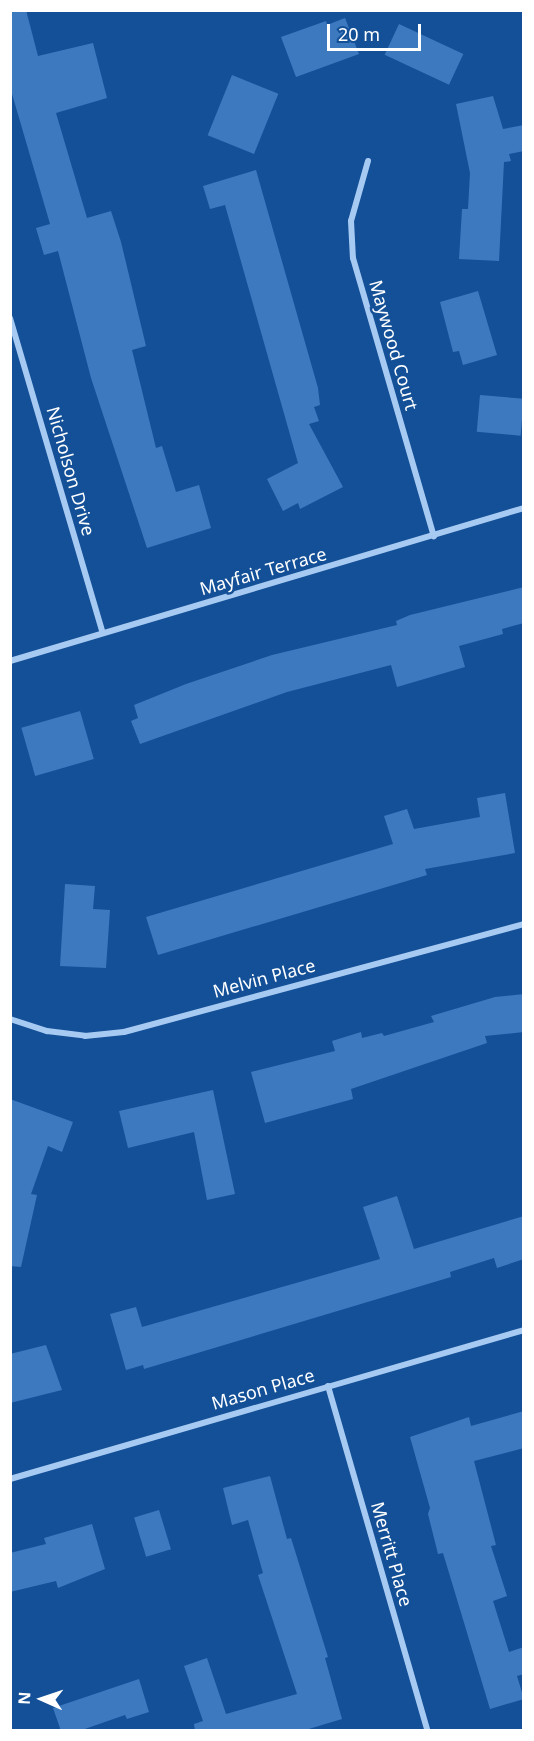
<!DOCTYPE html>
<style>
body{margin:0}
#map{position:relative;width:534px;height:1741px;overflow:hidden;background:#145097;font-family:"Noto Sans",sans-serif}
div>[style]{position:absolute}
[style*='--x']{left:calc(var(--x)*1px);top:calc(var(--y)*1px);width:calc(var(--w)*1px);rotate:calc(var(--a)*1deg)}
.building>*{inset:0;background:#3d79bf;transform-origin:0 0}
.minor>*{height:6px;margin:-3px;padding:0 3px;transform-origin:3px;border-radius:3px;background:#a7caf2}
span{translate:-50% -50%;white-space:nowrap;text-align:center;line-height:1.15;-webkit-text-stroke:5px #145097;paint-order:stroke}
.street-label{font-size:18px;color:#fff}
.frame{position:absolute;inset:0;border:12px solid #fff;pointer-events:none}
.north{position:absolute;left:12px;top:1669px;width:60px;height:60px;-webkit-text-stroke:4px #145097;paint-order:stroke;rotate:273deg;font-size:16px;font-weight:700;line-height:24px;text-align:center;color:#fff}
.north::after{content:'';display:block;margin:auto;width:21px;height:27px;background:#fff;clip-path:polygon(50% 0,100% 100%,50% 72%,0 100%)}
.scale{position:absolute;left:327px;top:24px;width:94px;height:27px;box-sizing:border-box;border:3px solid #fff;border-top:0;padding-left:8px;font-size:18px;line-height:21px;white-space:nowrap;color:#fff;-webkit-text-stroke:4px #145097;paint-order:stroke}
</style>
<div id="map">
<div class="building">
<i style="clip-path:polygon(10px 10px,26px 10px,38px 56px,93px 43px,107px 98px,56px 113px,87px 218px,111px 211px,121px 242px,146px 346px,132px 350px,156px 448px,162px 446px,176px 492px,199px 485px,211px 528px,147px 548px,91px 378px,58px 251px,44px 255px,36px 228px,50px 224px,10px 87px)"></i>
<i style="clip-path:polygon(345px 18px,359px 54px,296px 77px,281px 37px,326px 21px,327px 25px)"></i>
<i style="left:399px;top:24px;width:71px;height:34px;rotate:25deg"></i>
<i style="left:232px;top:75px;width:50px;height:65px;rotate:22deg"></i>
<i style="clip-path:polygon(493px 96px,503px 129px,524px 125px,524px 151px,509px 154px,511px 161px,504px 162px,499px 261px,459px 259px,462px 209px,468px 209px,470px 173px,456px 104px)"></i>
<i style="clip-path:polygon(256px 170px,318px 388px,320px 405px,314px 407px,319px 421px,309px 424px,343px 487px,300px 509px,298px 503px,283px 511px,267px 479px,298px 463px,225px 205px,210px 209px,203px 186px)"></i>
<i style="clip-path:polygon(478px 291px,497px 355px,463px 365px,459px 351px,453px 352px,440px 302px)"></i>
<i style="left:480px;top:395px;width:44px;height:37px;rotate:5deg"></i>
<i style="clip-path:polygon(524px 587px,524px 623px,502px 629px,503px 634px,459px 646px,465px 667px,397px 687px,391px 665px,287px 692px,140px 744px,131px 721px,138px 718px,134px 705px,186px 684px,272px 655px,397px 625px,396px 621px,410px 615px)"></i>
<i style="left:80px;top:711px;width:50px;height:61px;rotate:74deg"></i>
<i style="clip-path:polygon(505px 793px,515px 853px,425px 869px,427px 875px,158px 955px,146px 917px,393px 844px,384px 816px,407px 809px,414px 829px,480px 817px,477px 798px)"></i>
<i style="clip-path:polygon(65px 884px,95px 886px,93px 909px,110px 910px,106px 968px,60px 966px)"></i>
<i style="clip-path:polygon(524px 994px,524px 1032px,485px 1036px,487px 1043px,351px 1089px,353px 1099px,265px 1123px,251px 1072px,335px 1051px,332px 1041px,361px 1032px,362px 1038px,382px 1033px,384px 1036px,434px 1022px,431px 1016px,495px 997px)"></i>
<i style="clip-path:polygon(213px 1090px,235px 1194px,207px 1200px,194px 1132px,128px 1148px,119px 1111px)"></i>
<i style="clip-path:polygon(10px 1099px,73px 1122px,62px 1152px,48px 1146px,31px 1194px,37px 1195px,21px 1267px,10px 1266px)"></i>
<i style="clip-path:polygon(397px 1196px,414px 1249px,524px 1216px,524px 1259px,497px 1268px,494px 1258px,450px 1272px,451px 1277px,144px 1369px,143px 1365px,126px 1370px,110px 1314px,136px 1307px,142px 1327px,380px 1259px,363px 1207px)"></i>
<i style="clip-path:polygon(46px 1345px,62px 1390px,10px 1403px,10px 1354px)"></i>
<i style="clip-path:polygon(524px 1411px,524px 1448px,474px 1461px,496px 1545px,491px 1546px,507px 1596px,493px 1601px,509px 1652px,524px 1647px,524px 1674px,517px 1676px,524px 1699px,490px 1709px,443px 1553px,438px 1554px,428px 1514px,430px 1508px,410px 1437px,469px 1417px,471px 1426px)"></i>
<i style="clip-path:polygon(270px 1476px,287px 1539px,291px 1538px,328px 1657px,325px 1658px,342px 1719px,302px 1731px,195px 1731px,194px 1724px,203px 1721px,184px 1666px,207px 1658px,226px 1714px,297px 1694px,258px 1575px,263px 1573px,248px 1520px,232px 1525px,223px 1488px)"></i>
<i style="left:159px;top:1510px;width:41px;height:26px;rotate:73deg"></i>
<i style="clip-path:polygon(92px 1524px,105px 1569px,58px 1588px,56px 1581px,10px 1592px,10px 1553px,46px 1544px,44px 1538px)"></i>
<i style="clip-path:polygon(139px 1679px,149px 1712px,127px 1719px,125px 1715px,79px 1731px,61px 1731px,53px 1708px)"></i>
</div>
<div class="minor">
<i style="--x:368;--y:161;--w:62;--a:105.8"></i>
<i style="--x:351;--y:221;--w:37;--a:87"></i>
<i style="--x:353;--y:258;--w:290;--a:73.8"></i>
<i style="--x:10;--y:318;--w:328;--a:73.6"></i>
<i style="--x:10;--y:661;--w:536;--a:-16.58"></i>
<i style="--x:10;--y:1019;--w:39;--a:18"></i>
<i style="--x:47;--y:1031;--w:38;--a:7"></i>
<i style="--x:85;--y:1036;--w:39;--a:-6"></i>
<i style="--x:124;--y:1032;--w:414;--a:-15.1"></i>
<i style="--x:328;--y:1386;--w:358;--a:73.9"></i>
<i style="--x:10;--y:1479;--w:535;--a:-16.17"></i>
</div>
<div class="street-label">
<span style="left:394px;top:345px;rotate:74deg">Maywood Court</span>
<span style="left:71px;top:471px;rotate:74deg">Nicholson Drive</span>
<span style="left:263px;top:571px;rotate:-16deg">Mayfair Terrace</span>
<span style="left:264px;top:978px;rotate:-15deg">Melvin Place</span>
<span style="left:263px;top:1389px;rotate:-16deg">Mason Place</span>
<span style="left:392px;top:1554px;rotate:74deg">Merritt Place</span>
</div>
<div class="frame"></div>
<div class="north">N</div>
<div class="scale">20 m</div>
</div>
